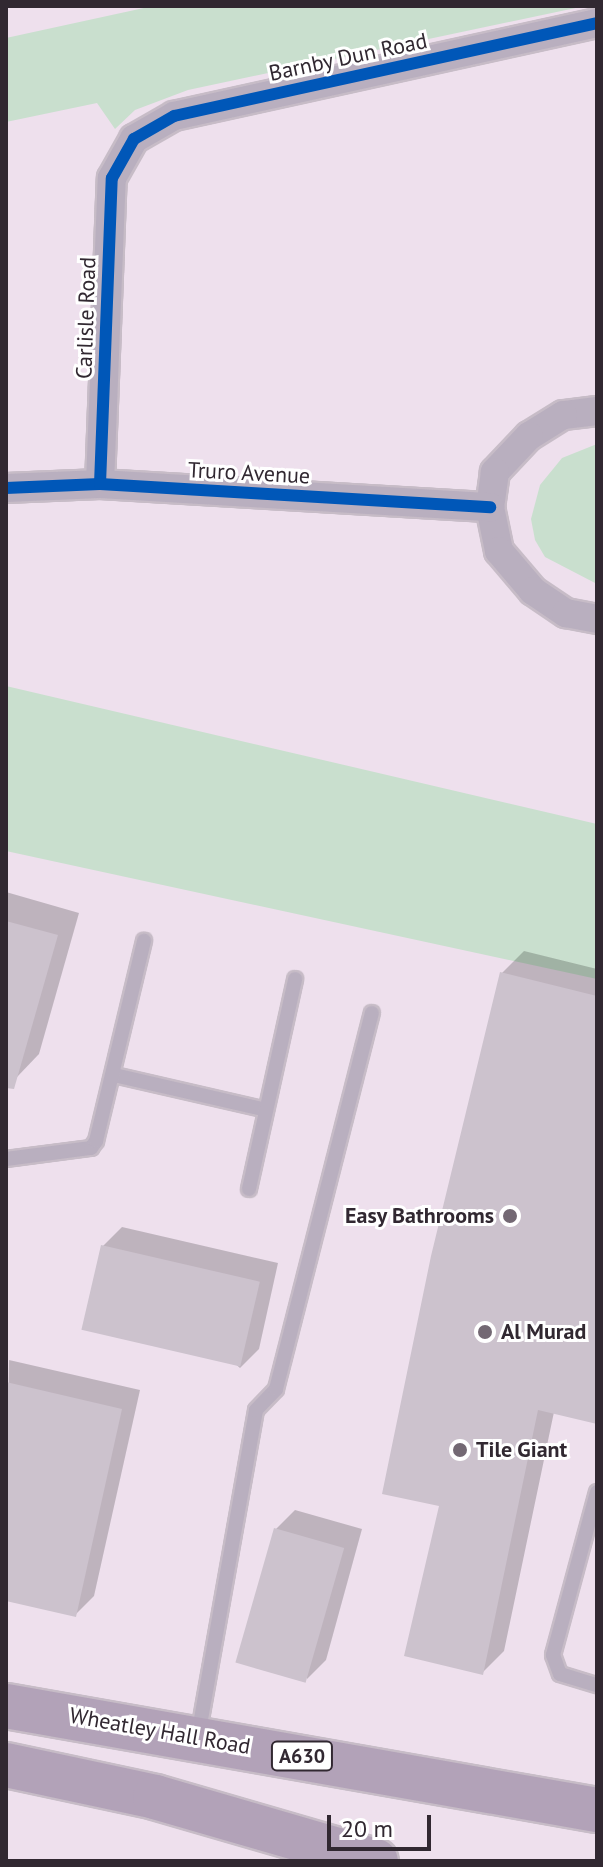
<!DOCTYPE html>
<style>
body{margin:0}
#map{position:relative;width:603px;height:1867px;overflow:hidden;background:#eee0ed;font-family:"PT Sans",sans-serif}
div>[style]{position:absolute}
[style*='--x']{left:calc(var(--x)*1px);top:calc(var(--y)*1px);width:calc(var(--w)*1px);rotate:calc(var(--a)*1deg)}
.green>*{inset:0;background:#c9dfce}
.shadow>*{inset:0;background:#0003}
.building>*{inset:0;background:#ccc2cd;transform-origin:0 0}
.roads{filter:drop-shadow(2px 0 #c7bcc7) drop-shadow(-2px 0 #c7bcc7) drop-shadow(0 2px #c7bcc7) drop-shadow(0 -2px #c7bcc7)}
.service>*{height:14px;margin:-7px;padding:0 7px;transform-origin:7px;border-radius:7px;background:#b9afbf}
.minor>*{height:28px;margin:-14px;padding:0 14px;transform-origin:14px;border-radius:14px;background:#b9afbf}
.trunk>*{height:44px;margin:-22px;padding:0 22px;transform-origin:22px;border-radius:22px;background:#b2a2b8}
.cycleway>*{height:12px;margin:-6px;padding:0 6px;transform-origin:6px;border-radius:6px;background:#0057b8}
.dots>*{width:22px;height:22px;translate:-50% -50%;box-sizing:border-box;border:4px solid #fff;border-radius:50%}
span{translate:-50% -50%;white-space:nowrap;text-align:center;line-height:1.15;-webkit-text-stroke:6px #fff;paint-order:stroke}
.shield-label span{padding:2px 6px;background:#fff;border:2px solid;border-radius:6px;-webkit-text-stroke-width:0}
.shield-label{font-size:20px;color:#312831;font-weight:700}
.street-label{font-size:22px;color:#312831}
.poi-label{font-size:22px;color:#312831;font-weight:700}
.right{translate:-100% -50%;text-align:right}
.left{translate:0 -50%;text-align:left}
.frame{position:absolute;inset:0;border:8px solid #312831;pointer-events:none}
.scale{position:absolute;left:327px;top:1815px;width:104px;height:36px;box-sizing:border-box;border:4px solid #312831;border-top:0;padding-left:10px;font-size:24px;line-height:28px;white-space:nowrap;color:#312831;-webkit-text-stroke:6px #fff;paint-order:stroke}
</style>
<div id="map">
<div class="green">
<i style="clip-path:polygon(153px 6px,585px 6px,188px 90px,135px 110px,115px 129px,97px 103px,6px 122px,6px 38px)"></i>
<i style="clip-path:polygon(597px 444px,597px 584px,545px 557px,535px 540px,531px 519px,540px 485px,562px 458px)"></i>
<i style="clip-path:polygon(6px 686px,597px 824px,597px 979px,6px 851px)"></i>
</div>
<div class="shadow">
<i style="clip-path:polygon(6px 892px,79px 913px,39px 1054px,17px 1077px,6px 1074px)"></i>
<i style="clip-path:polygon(524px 951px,597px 969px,597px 1422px,554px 1412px,504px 1651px,482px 1673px,502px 973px)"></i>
<i style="clip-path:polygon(122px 1227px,278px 1263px,259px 1349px,240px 1368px,103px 1246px)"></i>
<i style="clip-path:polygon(9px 1360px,140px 1390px,94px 1596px,75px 1615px,6px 1599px)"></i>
<i style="clip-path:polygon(295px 1510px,362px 1529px,326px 1660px,307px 1679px,276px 1529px)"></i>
</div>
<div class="building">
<i style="clip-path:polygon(6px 921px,58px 935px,14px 1089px,6px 1088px)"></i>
<i style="clip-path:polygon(500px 972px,597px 996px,597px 1424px,538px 1410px,483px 1675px,404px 1656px,439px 1506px,382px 1494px,431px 1256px)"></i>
<i style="left:101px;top:1245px;width:163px;height:87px;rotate:13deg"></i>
<i style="clip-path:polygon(6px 1382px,122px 1409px,76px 1617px,6px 1601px)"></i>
<i style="left:274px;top:1528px;width:73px;height:140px;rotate:16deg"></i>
</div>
<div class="roads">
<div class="service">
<i style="--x:114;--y:1075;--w:153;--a:12.9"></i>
<i style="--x:6;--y:1159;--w:86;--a:-7.4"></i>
<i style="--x:91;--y:1148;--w:9;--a:-54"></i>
<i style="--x:96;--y:1141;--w:206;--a:-76.5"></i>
<i style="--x:249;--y:1189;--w:215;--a:-77.6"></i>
<i style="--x:597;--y:1492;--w:169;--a:105.1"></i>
<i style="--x:553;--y:1655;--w:20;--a:70"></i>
<i style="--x:560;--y:1674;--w:39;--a:17"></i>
<i style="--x:198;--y:1736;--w:331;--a:-79.9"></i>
<i style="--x:256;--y:1410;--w:29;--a:-46"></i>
<i style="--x:276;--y:1389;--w:388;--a:-75.7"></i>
</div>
<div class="minor">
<i style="--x:597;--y:411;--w:34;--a:173"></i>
<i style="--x:563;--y:415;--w:40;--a:148"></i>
<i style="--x:529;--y:436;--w:50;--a:133.4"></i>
<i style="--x:495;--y:472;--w:35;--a:98"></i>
<i style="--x:490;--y:507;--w:45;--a:78.4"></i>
<i style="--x:499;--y:551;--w:52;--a:49.6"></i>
<i style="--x:533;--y:591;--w:40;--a:34"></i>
<i style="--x:566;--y:613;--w:32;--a:11"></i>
<i style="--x:100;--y:484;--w:306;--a:-87.8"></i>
<i style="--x:112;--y:178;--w:45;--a:-60.6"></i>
<i style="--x:134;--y:139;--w:46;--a:-29.9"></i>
<i style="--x:174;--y:116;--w:433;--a:-12.4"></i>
<i style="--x:6;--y:488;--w:94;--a:-2.4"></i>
<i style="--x:100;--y:484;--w:391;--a:3.4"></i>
</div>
<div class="trunk">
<i style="--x:6;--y:1706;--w:600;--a:9.98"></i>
<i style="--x:6;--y:1765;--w:152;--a:12.1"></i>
<i style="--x:155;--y:1797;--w:230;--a:16.2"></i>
</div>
</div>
<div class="cycleway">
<i style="--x:100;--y:484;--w:306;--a:-87.8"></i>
<i style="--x:112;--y:178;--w:45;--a:-60.6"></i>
<i style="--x:134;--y:139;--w:46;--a:-29.9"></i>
<i style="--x:174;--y:116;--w:433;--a:-12.4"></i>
<i style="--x:6;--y:488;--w:94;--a:-2.4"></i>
<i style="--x:100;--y:484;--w:391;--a:3.4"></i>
</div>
<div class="dots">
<i style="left:510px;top:1216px;background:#736873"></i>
<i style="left:485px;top:1332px;background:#736873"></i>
<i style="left:460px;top:1450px;background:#736873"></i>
</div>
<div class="shield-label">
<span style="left:302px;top:1756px">A630</span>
</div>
<div class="street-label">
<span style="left:348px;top:57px;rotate:-12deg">Barnby Dun Road</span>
<span style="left:86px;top:318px;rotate:-88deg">Carlisle Road</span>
<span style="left:249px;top:473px;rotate:3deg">Truro Avenue</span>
<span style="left:160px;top:1731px;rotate:10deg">Wheatley Hall Road</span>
</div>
<div class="poi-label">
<span class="right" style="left:494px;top:1216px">Easy Bathrooms</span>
<span class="left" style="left:501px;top:1332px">Al Murad</span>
<span class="left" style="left:476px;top:1450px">Tile Giant</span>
</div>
<div class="frame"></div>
<div class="scale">20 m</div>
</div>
